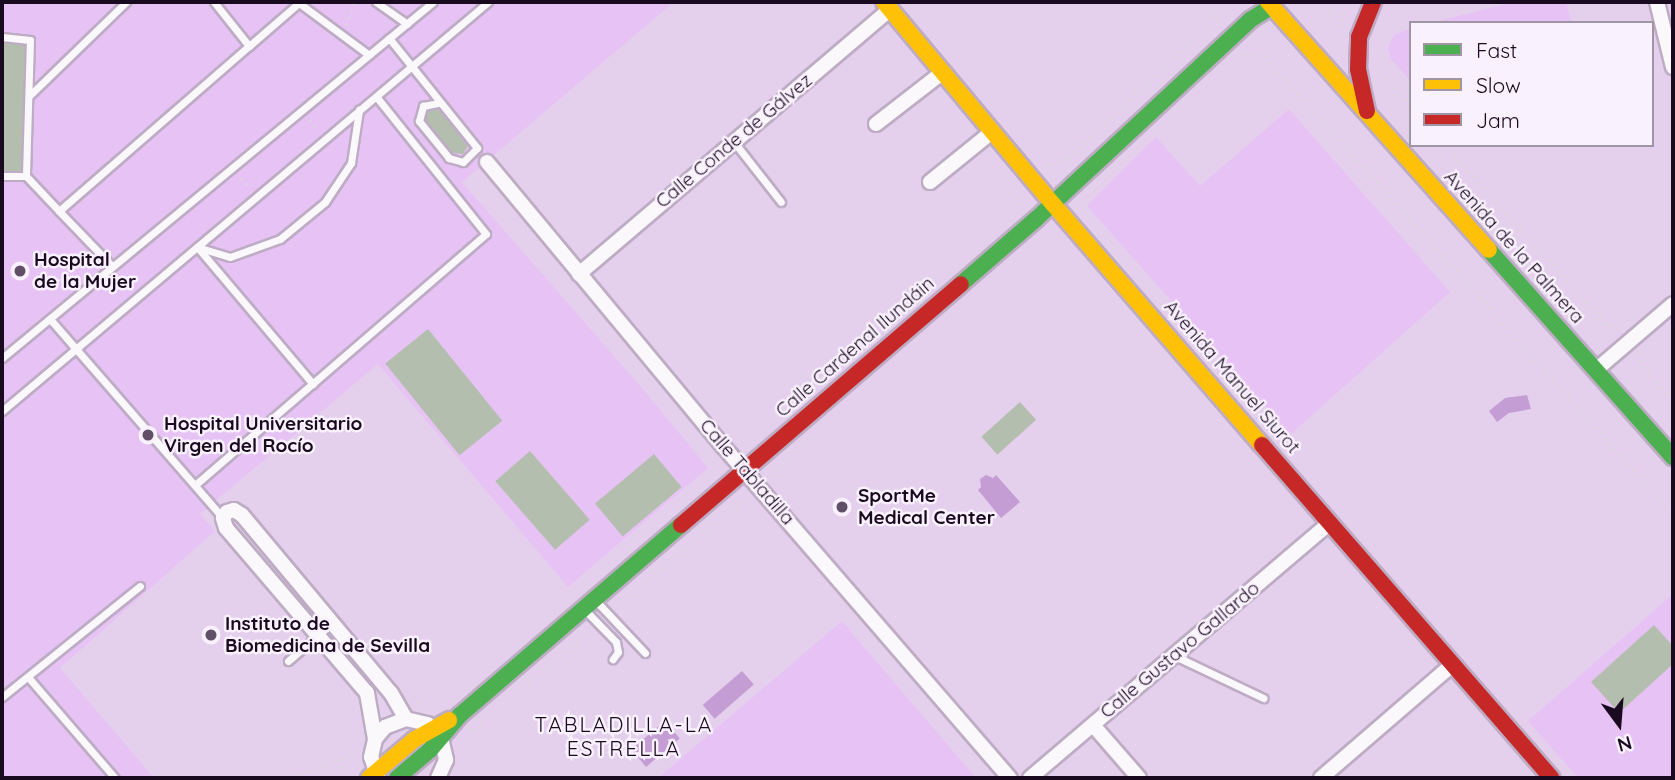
<!DOCTYPE html>
<meta charset="utf-8">
<style>
body{margin:0}
#map{position:relative;width:1675px;height:780px;overflow:hidden;background:#e4d0ec;font-family:Quicksand,sans-serif}
div>[style]{position:absolute}
[style*='--x']{left:calc(var(--x)*1px);top:calc(var(--y)*1px);width:calc(var(--w)*1px);rotate:calc(var(--a)*1deg)}
.built>*{inset:0;background:#e7c3f5}
.green>*{inset:0;background:#b4beae;transform-origin:0 0}
.water>*{inset:0;background:#c49dd5;transform-origin:0 0}
.path>*{height:2.5px;margin-top:-1.25px;transform-origin:0;background:repeating-linear-gradient(90deg,#dcd5de 0 2px,transparent 0 7px)}
.roads{filter:drop-shadow(2px 0 #bdacc4) drop-shadow(-2px 0 #bdacc4) drop-shadow(0 2px #bdacc4) drop-shadow(0 -2px #bdacc4)}
.lane>*{height:7px;margin:-3.5px;padding:0 3.5px;transform-origin:3.5px;border-radius:3.5px;background:#fbf8fc}
.street>*{height:14px;margin:-7px;padding:0 7px;transform-origin:7px;border-radius:7px;background:#fbf8fc}
.fast>*{height:16px;margin:-8px;padding:0 8px;transform-origin:8px;border-radius:8px;background:#4caf50}
.slow>*{height:16px;margin:-8px;padding:0 8px;transform-origin:8px;border-radius:8px;background:#ffc107}
.jam>*{height:16px;margin:-8px;padding:0 8px;transform-origin:8px;border-radius:8px;background:#c62828}
.dots>*{width:19px;height:19px;translate:-50% -50%;box-sizing:border-box;border:4px solid #faf1fe;border-radius:50%}
span{translate:-50% -50%;white-space:nowrap;text-align:center;line-height:1.15;-webkit-text-stroke:5px #faf1fe;paint-order:stroke}
.street-label{font-size:19px;color:#1a0a20}
.poi-label{font-size:19px;color:#1a0a20;font-weight:700}
.left{translate:0 -50%;text-align:left}
.neighbourhood-label{font-size:21px;color:#1a0a20;letter-spacing:2px}
.frame{position:absolute;inset:0;border:4px solid #1a0a20;pointer-events:none}
.legend{position:absolute;left:1409px;top:21px;width:245px;height:126px;box-sizing:border-box;background:#faf1fe;border:2px solid #a095a5;margin:0;padding:9px 12px;list-style:none;font-size:21px;color:#1a0a20}
.legend li{display:flex;align-items:center;gap:14px;height:35px}
.legend b{width:35px;border:2px solid #a095a5}
.north{position:absolute;left:1584px;top:689px;width:70px;height:70px;-webkit-text-stroke:5px #faf1fe;paint-order:stroke;rotate:164deg;font-size:19px;font-weight:700;line-height:28px;text-align:center;color:#1a0a20}
.north::after{content:'';display:block;margin:auto;width:24px;height:32px;background:#1a0a20;clip-path:polygon(50% 0,100% 100%,50% 72%,0 100%)}
</style>
<div id="map">
<div class="built">
<i style="clip-path:polygon(2px 2px,674px 2px,462px 182px,647px 394px,708px 468px,568px 587px,378px 364px,200px 514px,215px 531px,60px 668px,154px 778px,2px 778px)"></i>
<i style="clip-path:polygon(1514px 2px,1566px 2px,1572px 23px,1430px 23px)"></i>
<i style="clip-path:polygon(1411px 28px,1411px 81px,1391px 59px,1388px 48px,1394px 35px)"></i>
<i style="clip-path:polygon(1289px 109px,1450px 292px,1290px 435px,1087px 206px,1156px 137px,1200px 186px)"></i>
<i style="clip-path:polygon(1673px 594px,1673px 778px,1578px 778px,1528px 721px)"></i>
<i style="clip-path:polygon(842px 621px,976px 778px,658px 778px)"></i>
</div>
<div class="green">
<i style="clip-path:polygon(2px 37px,30px 40px,26px 176px,2px 176px)"></i>
<i style="clip-path:polygon(432px 108px,440px 111px,465px 143px,468px 146px,463px 154px,451px 153px,427px 125px,424px 116px)"></i>
<i style="left:428px;top:329px;width:118px;height:55px;rotate:51deg"></i>
<i style="left:1020px;top:402px;width:24px;height:52px;rotate:48deg"></i>
<i style="left:530px;top:451px;width:91px;height:46px;rotate:49deg"></i>
<i style="left:654px;top:454px;width:43px;height:77px;rotate:50deg"></i>
<i style="clip-path:polygon(1654px 625px,1673px 646px,1673px 664px,1619px 713px,1591px 682px)"></i>
</div>
<div class="water">
<i style="clip-path:polygon(1527px 395px,1531px 409px,1509px 413px,1497px 422px,1489px 411px,1505px 398px)"></i>
<i style="clip-path:polygon(986px 475px,993px 478px,996px 475px,1020px 502px,1001px 518px,978px 490px,981px 487px,980px 479px)"></i>
<i style="left:742px;top:671px;width:18px;height:52px;rotate:49deg"></i>
<i style="left:665px;top:721px;width:23px;height:44px;rotate:50deg"></i>
</div>
<div class="path">
<i style="--x:1209;--y:2;--w:13;--a:77"></i>
<i style="--x:1212;--y:15;--w:13;--a:45"></i>
<i style="--x:1326;--y:2;--w:13;--a:72"></i>
<i style="--x:1330;--y:14;--w:19;--a:47"></i>
<i style="--x:1338;--y:13;--w:10;--a:53"></i>
<i style="--x:346;--y:25;--w:25;--a:-69"></i>
<i style="--x:1243;--y:51;--w:5;--a:37"></i>
<i style="--x:1247;--y:54;--w:18;--a:6"></i>
<i style="--x:1265;--y:56;--w:613;--a:48.3"></i>
<i style="--x:1380;--y:73;--w:46;--a:47.6"></i>
<i style="--x:310;--y:120;--w:14;--a:51"></i>
<i style="--x:1445;--y:145;--w:239;--a:48"></i>
<i style="--x:1605;--y:323;--w:17;--a:25"></i>
<i style="--x:1045;--y:166;--w:25;--a:-18"></i>
<i style="--x:1069;--y:158;--w:192;--a:-43.5"></i>
<i style="--x:241;--y:178;--w:13;--a:48"></i>
<i style="--x:1017;--y:188;--w:6;--a:141"></i>
<i style="--x:1012;--y:192;--w:18;--a:52"></i>
<i style="--x:1641;--y:353;--w:13;--a:81"></i>
<i style="--x:1643;--y:366;--w:45;--a:47.7"></i>
<i style="--x:770;--y:476;--w:63;--a:-41.8"></i>
<i style="--x:623;--y:601;--w:161;--a:-40.2"></i>
<i style="--x:522;--y:688;--w:88;--a:-40.4"></i>
<i style="--x:412;--y:697;--w:14;--a:45"></i>
<i style="--x:473;--y:728;--w:3;--a:45"></i>
<i style="--x:475;--y:730;--w:11;--a:-45"></i>
<i style="--x:338;--y:760;--w:21;--a:59"></i>
<i style="--x:293;--y:778;--w:67;--a:-22"></i>
</div>
<div class="roads">
<div class="lane">
<i style="--x:376;--y:2;--w:38;--a:35"></i>
<i style="--x:299;--y:3;--w:87;--a:36.6"></i>
<i style="--x:2;--y:37;--w:28;--a:6"></i>
<i style="--x:30;--y:40;--w:136;--a:91.7"></i>
<i style="--x:389;--y:38;--w:141;--a:51.3"></i>
<i style="--x:477;--y:148;--w:20;--a:135"></i>
<i style="--x:463;--y:162;--w:15;--a:-164"></i>
<i style="--x:449;--y:158;--w:48;--a:-129"></i>
<i style="--x:419;--y:121;--w:16;--a:-75"></i>
<i style="--x:423;--y:106;--w:15;--a:-11"></i>
<i style="--x:249;--y:46;--w:67;--a:-40.8"></i>
<i style="--x:30;--y:95;--w:134;--a:-44.1"></i>
<i style="--x:734;--y:142;--w:76;--a:51.9"></i>
<i style="--x:2;--y:176;--w:24;--a:0"></i>
<i style="--x:26;--y:176;--w:48;--a:46.7"></i>
<i style="--x:59;--y:211;--w:252;--a:-41"></i>
<i style="--x:249;--y:46;--w:56;--a:-128.5"></i>
<i style="--x:59;--y:211;--w:76;--a:46.1"></i>
<i style="--x:197;--y:247;--w:34;--a:17"></i>
<i style="--x:230;--y:257;--w:53;--a:-19.8"></i>
<i style="--x:280;--y:239;--w:58;--a:-39.4"></i>
<i style="--x:325;--y:202;--w:47;--a:-56.3"></i>
<i style="--x:351;--y:163;--w:54;--a:-81.4"></i>
<i style="--x:198;--y:248;--w:178;--a:49.8"></i>
<i style="--x:50;--y:319;--w:264;--a:49"></i>
<i style="--x:2;--y:358;--w:559;--a:-39.56"></i>
<i style="--x:2;--y:411;--w:635;--a:-40.08"></i>
<i style="--x:195;--y:485;--w:384;--a:-40.8"></i>
<i style="--x:486;--y:234;--w:176;--a:-128.6"></i>
<i style="--x:597;--y:602;--w:70;--a:46.7"></i>
<i style="--x:586;--y:611;--w:43;--a:45.9"></i>
<i style="--x:616;--y:642;--w:10;--a:79"></i>
<i style="--x:618;--y:652;--w:9;--a:126"></i>
<i style="--x:1175;--y:656;--w:98;--a:25.5"></i>
<i style="--x:288;--y:661;--w:58;--a:-40.8"></i>
<i style="--x:28;--y:677;--w:133;--a:49.3"></i>
<i style="--x:2;--y:697;--w:177;--a:-38.8"></i>
</div>
<div class="street">
<i style="--x:1657;--y:2;--w:67;--a:76.2"></i>
<i style="--x:876;--y:124;--w:85;--a:-37.8"></i>
<i style="--x:487;--y:162;--w:369;--a:50.3"></i>
<i style="--x:723;--y:446;--w:439;--a:49.2"></i>
<i style="--x:930;--y:182;--w:81;--a:-39"></i>
<i style="--x:579;--y:274;--w:409;--a:-40.4"></i>
<i style="--x:1596;--y:370;--w:101;--a:-40.6"></i>
<i style="--x:1093;--y:725;--w:70;--a:49"></i>
<i style="--x:375;--y:739;--w:47;--a:-99.9"></i>
<i style="--x:367;--y:693;--w:217;--a:-130.5"></i>
<i style="--x:226;--y:528;--w:10;--a:-107"></i>
<i style="--x:223;--y:518;--w:7;--a:-56"></i>
<i style="--x:227;--y:512;--w:7;--a:-16"></i>
<i style="--x:234;--y:510;--w:9;--a:32"></i>
<i style="--x:242;--y:515;--w:232;--a:50.1"></i>
<i style="--x:391;--y:693;--w:30;--a:60"></i>
<i style="--x:378;--y:778;--w:22;--a:-108"></i>
<i style="--x:371;--y:757;--w:18;--a:-77"></i>
<i style="--x:375;--y:739;--w:16;--a:-50"></i>
<i style="--x:385;--y:727;--w:22;--a:-21"></i>
<i style="--x:406;--y:719;--w:22;--a:13"></i>
<i style="--x:427;--y:724;--w:20;--a:45"></i>
<i style="--x:441;--y:738;--w:23;--a:77"></i>
<i style="--x:446;--y:760;--w:20;--a:114"></i>
<i style="--x:1030;--y:778;--w:394;--a:-40.4"></i>
<i style="--x:1321;--y:778;--w:173;--a:-40.8"></i>
</div>
<div class="fast">
<i style="--x:1489;--y:250;--w:277;--a:48.4"></i>
<i style="--x:961;--y:284;--w:98;--a:-40.9"></i>
<i style="--x:1035;--y:220;--w:294;--a:-42.9"></i>
<i style="--x:1250;--y:20;--w:26;--a:-32"></i>
<i style="--x:397;--y:778;--w:43;--a:-40.3"></i>
<i style="--x:430;--y:750;--w:46;--a:-49.4"></i>
<i style="--x:460;--y:715;--w:291;--a:-40.7"></i>
</div>
<div class="slow">
<i style="--x:884;--y:2;--w:263;--a:50.1"></i>
<i style="--x:1053;--y:204;--w:319;--a:49.1"></i>
<i style="--x:1268;--y:2;--w:332;--a:48.3"></i>
<i style="--x:369;--y:778;--w:60;--a:-40.3"></i>
<i style="--x:415;--y:739;--w:39;--a:-29"></i>
</div>
<div class="jam">
<i style="--x:1367;--y:111;--w:43;--a:-102.1"></i>
<i style="--x:1358;--y:69;--w:32;--a:-88"></i>
<i style="--x:1359;--y:37;--w:38;--a:-68"></i>
<i style="--x:1262;--y:445;--w:441;--a:49"></i>
<i style="--x:681;--y:525;--w:369;--a:-40.7"></i>
</div>
</div>
<div class="dots">
<i style="left:20px;top:271px;background:#614f67"></i>
<i style="left:148px;top:435px;background:#614f67"></i>
<i style="left:842px;top:507px;background:#614f67"></i>
<i style="left:211px;top:635px;background:#614f67"></i>
</div>
<div class="street-label">
<span style="left:734px;top:141px;rotate:-40deg">Calle Conde de Gálvez</span>
<span style="left:1514px;top:247px;rotate:48deg">Avenida de la Palmera</span>
<span style="left:855px;top:347px;rotate:-41deg">Calle Cardenal Ilundáin</span>
<span style="left:1232px;top:377px;rotate:49deg">Avenida Manuel Siurot</span>
<span style="left:747px;top:472px;rotate:49deg">Calle Tabladilla</span>
<span style="left:1180px;top:650px;rotate:-40deg">Calle Gustavo Gallardo</span>
</div>
<div class="poi-label">
<span class="left" style="left:34px;top:271px">Hospital<br>de la Mujer</span>
<span class="left" style="left:164px;top:435px">Hospital Universitario<br>Virgen del Rocío</span>
<span class="left" style="left:858px;top:507px">SportMe<br>Medical Center</span>
<span class="left" style="left:225px;top:635px">Instituto de<br>Biomedicina de Sevilla</span>
</div>
<div class="neighbourhood-label">
<span style="left:624px;top:736px">TABLADILLA-LA<br>ESTRELLA</span>
</div>
<div class="frame"></div>
<ul class="legend">
<li><b style="height:9px;background:#4caf50"></b>Fast</li>
<li><b style="height:9px;background:#ffc107"></b>Slow</li>
<li><b style="height:9px;background:#c62828"></b>Jam</li>
</ul>
<div class="north">N</div>
</div>
